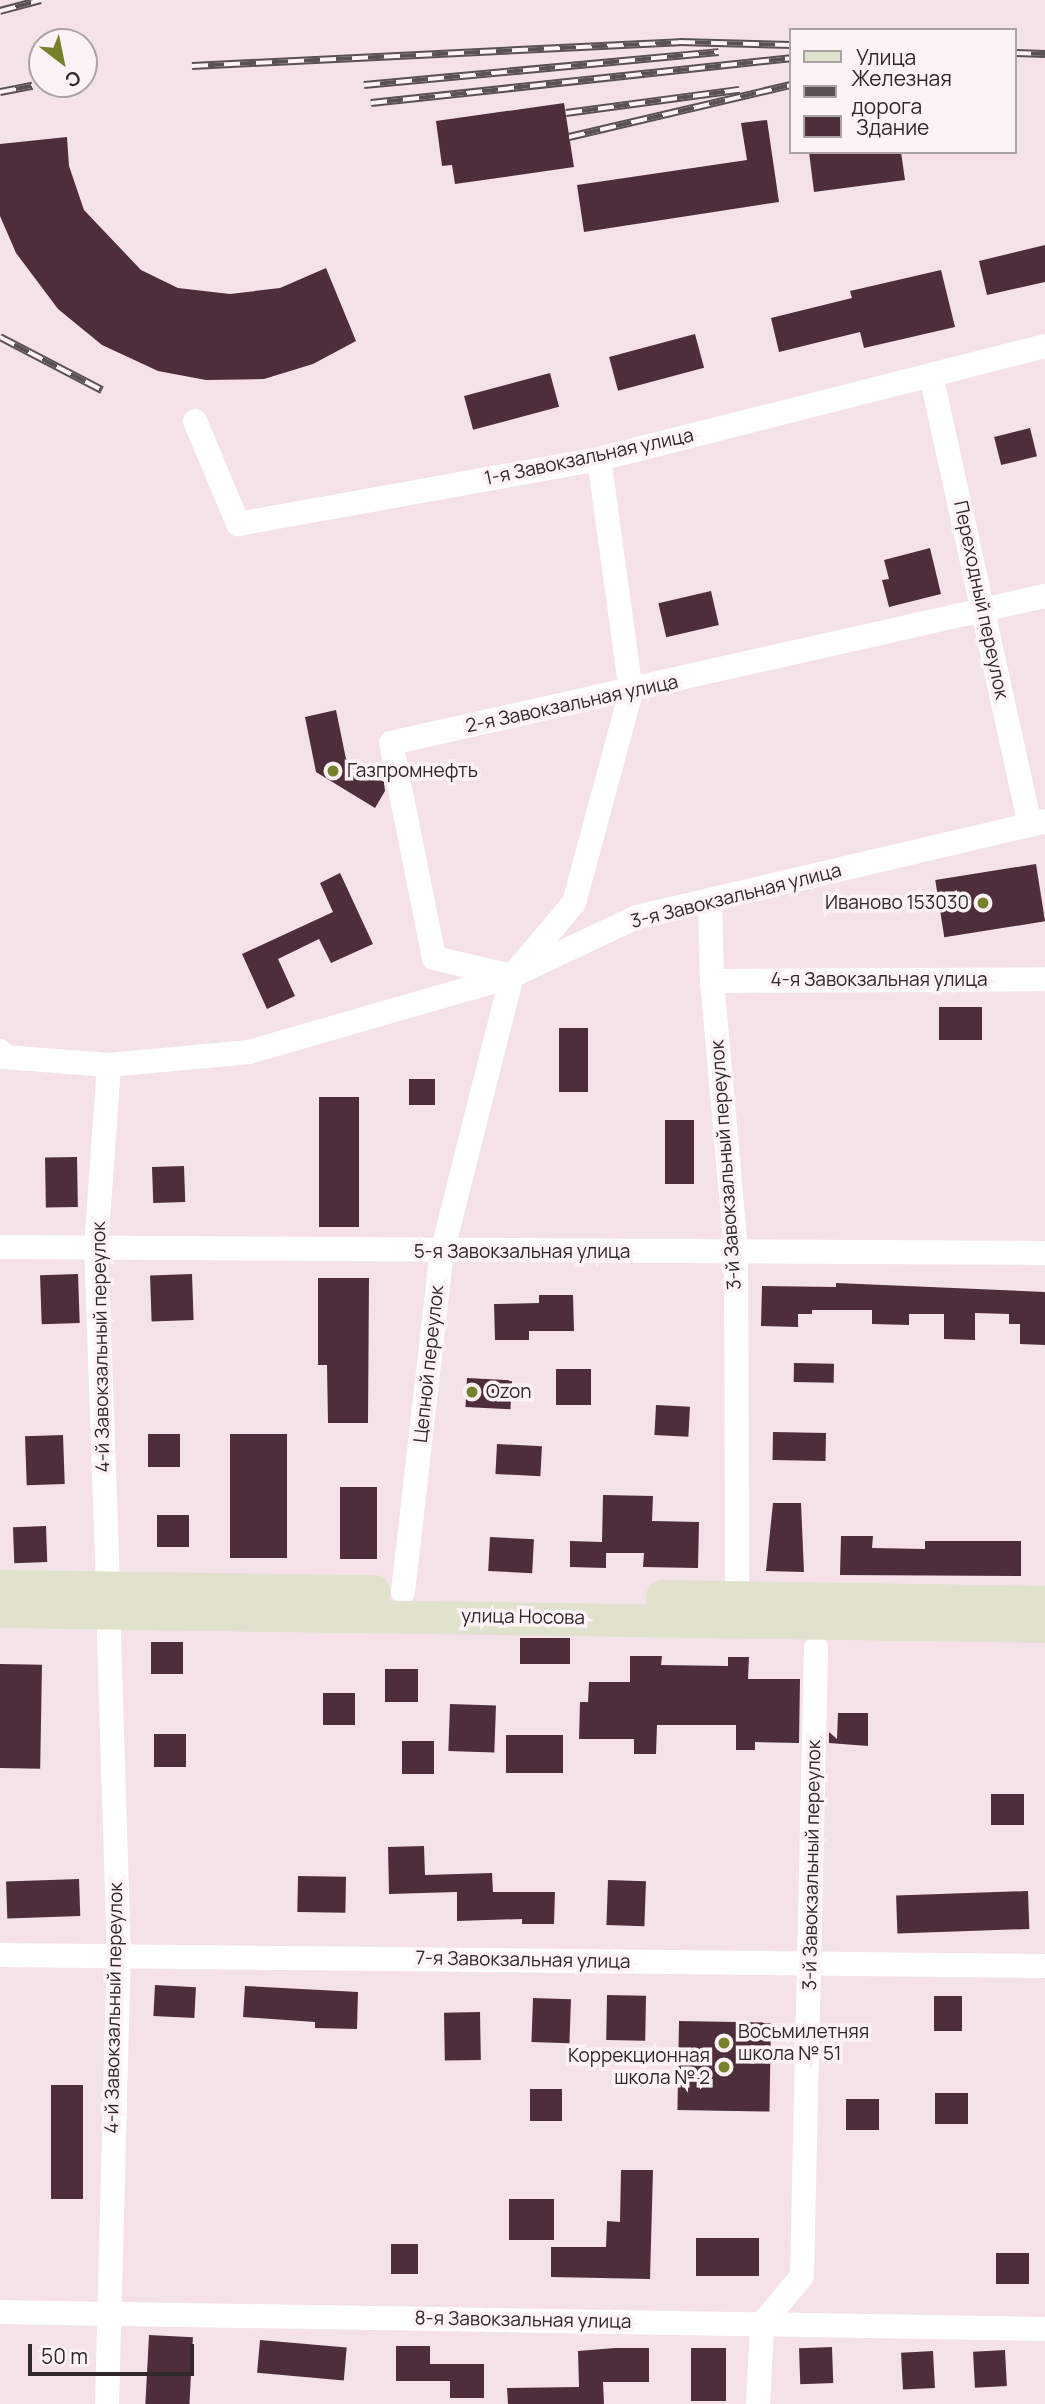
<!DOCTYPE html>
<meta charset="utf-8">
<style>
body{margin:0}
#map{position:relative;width:1045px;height:2404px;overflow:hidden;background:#f5e2e9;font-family:Manrope,sans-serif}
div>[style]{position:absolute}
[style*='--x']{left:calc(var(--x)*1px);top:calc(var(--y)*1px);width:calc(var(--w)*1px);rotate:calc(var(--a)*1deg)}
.building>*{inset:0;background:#4e2e3b;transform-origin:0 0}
.street>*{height:24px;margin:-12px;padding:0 12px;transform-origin:12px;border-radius:12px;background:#fff}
.secondary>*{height:33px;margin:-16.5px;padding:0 16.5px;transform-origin:16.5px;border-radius:16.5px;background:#e0e2cd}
.rail>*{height:8px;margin-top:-4px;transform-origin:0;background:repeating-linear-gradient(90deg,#fdf2f5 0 16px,#5a5154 0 32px);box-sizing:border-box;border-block:2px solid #5a5154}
.dots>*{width:19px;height:19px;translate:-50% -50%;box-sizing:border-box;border:4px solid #fdf2f5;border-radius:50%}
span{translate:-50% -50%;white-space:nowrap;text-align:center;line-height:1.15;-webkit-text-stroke:7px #fdf2f5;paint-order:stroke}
.street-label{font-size:19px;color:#2f292b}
.poi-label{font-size:19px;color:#2f292b}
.left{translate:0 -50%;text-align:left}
.right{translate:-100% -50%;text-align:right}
.legend{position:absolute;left:789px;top:28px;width:228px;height:126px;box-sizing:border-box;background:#fdf2f5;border:2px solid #aba2a4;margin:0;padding:9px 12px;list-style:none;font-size:21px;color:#2f292b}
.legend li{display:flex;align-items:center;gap:14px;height:35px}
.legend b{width:35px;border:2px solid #aba2a4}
.north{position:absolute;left:28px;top:28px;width:70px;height:70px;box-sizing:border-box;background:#fdf2f5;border:2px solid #aba2a4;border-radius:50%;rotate:148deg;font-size:19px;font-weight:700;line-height:28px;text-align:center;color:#2f292b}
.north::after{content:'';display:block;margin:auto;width:24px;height:32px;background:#79802c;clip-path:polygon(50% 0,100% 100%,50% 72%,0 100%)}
.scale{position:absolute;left:28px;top:2344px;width:166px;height:32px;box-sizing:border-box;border:4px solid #2f292b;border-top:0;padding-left:9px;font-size:21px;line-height:24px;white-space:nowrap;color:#2f292b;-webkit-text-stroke:5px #fdf2f5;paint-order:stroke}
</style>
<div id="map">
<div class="building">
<i style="clip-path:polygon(564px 103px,574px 167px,455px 184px,452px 165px,442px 166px,436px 121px)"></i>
<i style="clip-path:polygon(767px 120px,779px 202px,584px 232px,577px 185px,747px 160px,741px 123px)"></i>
<i style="clip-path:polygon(67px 137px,69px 166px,84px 210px,141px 270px,178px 288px,230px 294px,280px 288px,326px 268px,356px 341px,313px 364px,264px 379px,206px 380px,158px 371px,102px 345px,58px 309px,16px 253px,0 216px,0 144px)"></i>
<i style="clip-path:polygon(809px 152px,901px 152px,905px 180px,814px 192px)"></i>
<i style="clip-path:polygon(1045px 245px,1045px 282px,987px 295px,979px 261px)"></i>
<i style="clip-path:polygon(941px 270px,955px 327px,864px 348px,860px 332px,779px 352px,771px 318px,852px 298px,850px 291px)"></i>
<i style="left:695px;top:334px;width:35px;height:89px;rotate:75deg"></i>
<i style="left:550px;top:373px;width:35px;height:89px;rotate:75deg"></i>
<i style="left:1030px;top:428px;width:29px;height:37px;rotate:76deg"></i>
<i style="clip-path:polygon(930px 548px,941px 594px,889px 607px,882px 580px,889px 579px,884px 560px)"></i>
<i style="left:711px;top:591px;width:35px;height:54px;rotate:77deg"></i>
<i style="clip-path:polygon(336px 710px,346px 759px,384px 782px,385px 791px,375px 808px,316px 772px,305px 717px)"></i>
<i style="left:1036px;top:864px;width:58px;height:102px;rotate:81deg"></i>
<i style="clip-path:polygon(340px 873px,373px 944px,331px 963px,319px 939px,278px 959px,295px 996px,267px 1009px,242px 954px,333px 912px,320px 883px)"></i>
<i style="left:939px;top:1007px;width:43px;height:33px"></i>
<i style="left:559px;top:1028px;width:29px;height:64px"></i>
<i style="left:409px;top:1079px;width:26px;height:26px"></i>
<i style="left:359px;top:1097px;width:130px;height:40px;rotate:90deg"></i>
<i style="left:665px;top:1120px;width:29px;height:64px"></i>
<i style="left:77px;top:1157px;width:50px;height:32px;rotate:89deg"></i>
<i style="left:184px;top:1166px;width:36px;height:32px;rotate:88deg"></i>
<i style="left:78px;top:1274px;width:49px;height:38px;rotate:88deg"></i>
<i style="left:192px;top:1274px;width:46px;height:42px;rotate:88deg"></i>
<i style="clip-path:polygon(318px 1278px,369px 1278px,368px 1423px,328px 1423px,327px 1365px,318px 1365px)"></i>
<i style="clip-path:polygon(836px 1283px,1045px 1292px,1045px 1345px,1020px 1344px,1020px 1324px,1009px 1324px,1009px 1314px,975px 1313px,975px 1340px,944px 1339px,944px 1314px,909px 1314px,909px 1325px,872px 1324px,872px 1310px,812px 1310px,812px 1314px,798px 1314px,798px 1327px,761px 1326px,762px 1286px,836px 1287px)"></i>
<i style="clip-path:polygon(539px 1295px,573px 1295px,574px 1331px,529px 1331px,529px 1340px,495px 1340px,494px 1304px,539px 1303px)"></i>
<i style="left:794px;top:1363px;width:40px;height:19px;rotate:1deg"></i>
<i style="left:556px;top:1369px;width:35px;height:36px"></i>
<i style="left:467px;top:1378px;width:45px;height:29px;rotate:3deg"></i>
<i style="left:656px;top:1405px;width:34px;height:30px;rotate:3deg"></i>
<i style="left:773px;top:1432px;width:53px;height:28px;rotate:1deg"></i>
<i style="left:180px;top:1434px;width:33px;height:32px;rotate:90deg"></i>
<i style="left:287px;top:1434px;width:124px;height:57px;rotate:90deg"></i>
<i style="left:63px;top:1435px;width:49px;height:38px;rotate:88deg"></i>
<i style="left:497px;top:1444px;width:45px;height:30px;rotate:3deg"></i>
<i style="left:340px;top:1487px;width:37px;height:72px"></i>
<i style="clip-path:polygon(603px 1495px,653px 1496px,652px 1521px,699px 1522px,698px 1568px,643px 1567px,644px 1553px,606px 1553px,606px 1568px,570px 1567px,570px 1541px,602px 1542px)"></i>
<i style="clip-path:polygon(773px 1503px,801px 1503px,804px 1572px,766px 1571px)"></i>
<i style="left:157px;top:1515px;width:32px;height:32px"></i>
<i style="left:46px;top:1526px;width:36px;height:33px;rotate:88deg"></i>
<i style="clip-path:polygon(841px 1536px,873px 1536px,872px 1548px,925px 1549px,925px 1541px,1021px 1541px,1021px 1576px,840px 1575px)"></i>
<i style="left:490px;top:1537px;width:44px;height:34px;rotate:3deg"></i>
<i style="left:520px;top:1638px;width:50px;height:26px"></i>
<i style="left:151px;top:1642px;width:32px;height:32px"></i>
<i style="clip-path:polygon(630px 1656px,662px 1656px,661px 1665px,728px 1666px,728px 1657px,749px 1657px,748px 1679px,800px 1679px,799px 1743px,755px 1742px,755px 1750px,736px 1750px,736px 1725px,657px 1725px,656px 1754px,634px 1754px,634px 1739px,579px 1739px,580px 1702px,588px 1702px,589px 1682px,630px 1682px)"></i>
<i style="left:0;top:1664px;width:42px;height:104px;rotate:1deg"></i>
<i style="left:385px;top:1669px;width:33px;height:33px"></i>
<i style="left:323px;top:1693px;width:32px;height:32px"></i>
<i style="left:450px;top:1704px;width:46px;height:47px;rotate:2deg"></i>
<i style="clip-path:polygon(838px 1713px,868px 1713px,868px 1746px,829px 1743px,829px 1732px,837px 1739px)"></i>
<i style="left:186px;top:1734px;width:33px;height:32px;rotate:90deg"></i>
<i style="left:563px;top:1735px;width:38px;height:57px;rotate:90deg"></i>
<i style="left:434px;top:1741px;width:33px;height:32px;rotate:90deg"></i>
<i style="left:1024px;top:1794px;width:31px;height:33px;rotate:90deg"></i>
<i style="clip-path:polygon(424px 1846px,425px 1875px,492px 1873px,493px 1892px,555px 1892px,554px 1924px,522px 1924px,522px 1919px,457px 1921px,457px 1892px,389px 1894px,388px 1847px)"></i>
<i style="left:298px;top:1876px;width:48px;height:36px;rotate:1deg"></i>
<i style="left:79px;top:1879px;width:37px;height:73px;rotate:88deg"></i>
<i style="left:608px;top:1880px;width:38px;height:45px;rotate:2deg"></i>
<i style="left:1028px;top:1891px;width:38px;height:132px;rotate:88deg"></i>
<i style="left:155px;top:1985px;width:41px;height:31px;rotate:3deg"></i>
<i style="clip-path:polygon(245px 1986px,358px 1992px,357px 2029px,315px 2028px,315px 2022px,243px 2017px)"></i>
<i style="left:607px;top:1995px;width:39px;height:45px;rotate:1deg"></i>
<i style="left:934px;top:1996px;width:28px;height:35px"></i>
<i style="left:533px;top:1998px;width:38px;height:44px;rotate:2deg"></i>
<i style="left:480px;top:2012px;width:48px;height:36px;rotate:89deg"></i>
<i style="left:679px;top:2021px;width:92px;height:89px;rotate:1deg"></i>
<i style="left:51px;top:2085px;width:32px;height:114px"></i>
<i style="left:530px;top:2089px;width:32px;height:32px"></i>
<i style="left:935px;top:2093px;width:33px;height:31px"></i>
<i style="left:879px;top:2099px;width:31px;height:33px;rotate:90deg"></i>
<i style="clip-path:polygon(621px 2170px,653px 2170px,650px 2279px,551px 2277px,551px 2247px,606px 2247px,607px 2221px,620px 2222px)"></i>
<i style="left:554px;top:2199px;width:41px;height:45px;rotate:90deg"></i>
<i style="left:759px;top:2238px;width:38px;height:63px;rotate:90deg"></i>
<i style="left:391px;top:2244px;width:27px;height:30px"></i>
<i style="left:1029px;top:2253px;width:31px;height:33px;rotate:90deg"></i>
<i style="left:149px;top:2335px;width:44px;height:69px;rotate:3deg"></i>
<i style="left:260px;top:2340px;width:87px;height:33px;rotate:5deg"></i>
<i style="clip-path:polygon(396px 2346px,430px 2346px,430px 2364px,484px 2364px,484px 2398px,450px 2398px,450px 2381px,396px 2381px)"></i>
<i style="left:832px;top:2347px;width:36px;height:33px;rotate:88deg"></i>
<i style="clip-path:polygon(615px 2348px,649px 2348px,649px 2382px,603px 2382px,604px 2404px,508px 2404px,507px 2388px,579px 2387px,578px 2351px)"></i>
<i style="left:691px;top:2348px;width:35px;height:53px"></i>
<i style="left:1005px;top:2350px;width:36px;height:32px;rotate:87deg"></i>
<i style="left:933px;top:2351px;width:37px;height:32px;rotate:87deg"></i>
</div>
<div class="street">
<i style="--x:931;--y:375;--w:461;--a:77.6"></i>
<i style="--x:195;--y:421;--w:112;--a:67.3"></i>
<i style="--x:238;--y:524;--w:367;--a:-10.2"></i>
<i style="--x:599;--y:459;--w:460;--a:-14.2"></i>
<i style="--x:710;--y:900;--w:81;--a:88.6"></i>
<i style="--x:712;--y:981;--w:272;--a:84.9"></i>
<i style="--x:736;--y:1252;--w:346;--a:89.8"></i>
<i style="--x:508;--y:975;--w:76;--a:-167.1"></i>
<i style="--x:434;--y:958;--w:219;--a:-101.3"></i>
<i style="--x:391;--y:743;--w:670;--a:-12.67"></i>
<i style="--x:712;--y:981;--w:333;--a:-0.3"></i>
<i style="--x:0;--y:1051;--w:7;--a:56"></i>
<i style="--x:4;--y:1057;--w:105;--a:4.4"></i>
<i style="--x:109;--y:1065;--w:141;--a:-5.3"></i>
<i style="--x:249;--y:1052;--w:274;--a:-16.1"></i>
<i style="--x:512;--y:976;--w:138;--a:-25.3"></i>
<i style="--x:637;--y:917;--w:419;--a:-13.2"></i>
<i style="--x:0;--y:1247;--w:1045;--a:0.33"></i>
<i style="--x:108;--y:1587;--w:340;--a:-92"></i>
<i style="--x:96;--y:1247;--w:182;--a:-85.9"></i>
<i style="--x:403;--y:1592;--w:342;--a:-83.5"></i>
<i style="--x:442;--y:1252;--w:285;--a:-75.8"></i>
<i style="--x:512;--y:976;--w:96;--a:-49.7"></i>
<i style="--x:574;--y:903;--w:219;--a:-74.9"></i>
<i style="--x:631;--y:692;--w:235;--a:-97.8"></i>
<i style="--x:0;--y:1955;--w:1045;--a:0.6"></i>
<i style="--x:0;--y:2312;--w:1045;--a:0.93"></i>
<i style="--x:107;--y:2404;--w:448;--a:-88.5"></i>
<i style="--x:119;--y:1956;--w:345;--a:-91.8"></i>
<i style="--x:758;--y:2404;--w:80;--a:-87.1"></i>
<i style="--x:762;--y:2324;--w:62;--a:-50.2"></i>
<i style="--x:802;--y:2276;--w:628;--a:-88.72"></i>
</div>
<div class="secondary">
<i style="--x:0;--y:1586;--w:374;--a:0.8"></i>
<i style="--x:662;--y:1596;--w:383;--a:0.9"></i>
<i style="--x:0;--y:1611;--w:1045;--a:0.82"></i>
</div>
<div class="rail">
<i style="--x:0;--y:11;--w:42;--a:-15"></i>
<i style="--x:1015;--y:53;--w:30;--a:2"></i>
<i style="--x:192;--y:66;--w:488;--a:-2.8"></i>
<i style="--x:679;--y:42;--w:112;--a:1.5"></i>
<i style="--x:364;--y:85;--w:356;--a:-5.3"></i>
<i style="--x:0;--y:92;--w:33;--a:-11"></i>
<i style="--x:371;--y:103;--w:422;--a:-6.1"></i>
<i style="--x:566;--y:113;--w:175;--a:-7.6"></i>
<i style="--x:569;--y:137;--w:228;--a:-13.2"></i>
<i style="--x:0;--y:337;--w:115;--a:27.5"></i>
</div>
<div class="dots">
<i style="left:333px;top:771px;background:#79802c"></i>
<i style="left:983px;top:903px;background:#79802c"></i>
<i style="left:472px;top:1392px;background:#79802c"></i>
<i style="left:724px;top:2043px;background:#79802c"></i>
<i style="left:724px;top:2067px;background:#79802c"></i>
</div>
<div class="street-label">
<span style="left:589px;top:457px;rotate:-12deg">1-я Завокзальная улица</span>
<span style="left:981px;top:600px;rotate:78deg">Переходный переулок</span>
<span style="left:572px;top:704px;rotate:-12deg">2-я Завокзальная улица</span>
<span style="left:736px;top:896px;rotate:-14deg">3-я Завокзальная улица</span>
<span style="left:879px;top:980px">4-я Завокзальная улица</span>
<span style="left:726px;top:1165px;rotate:-94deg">3-й Завокзальный переулок</span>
<span style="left:522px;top:1252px">5-я Завокзальная улица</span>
<span style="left:101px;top:1347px;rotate:-91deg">4-й Завокзальный переулок</span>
<span style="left:429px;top:1364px;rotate:-84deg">Цепной переулок</span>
<span style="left:523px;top:1617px;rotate:1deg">улица Носова</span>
<span style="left:812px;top:1865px;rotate:-89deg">3-й Завокзальный переулок</span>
<span style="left:523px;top:1960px;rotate:1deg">7-я Завокзальная улица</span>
<span style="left:114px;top:2008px;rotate:-89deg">4-й Завокзальный переулок</span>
<span style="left:523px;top:2320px;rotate:1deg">8-я Завокзальная улица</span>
</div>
<div class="poi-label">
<span class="left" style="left:347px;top:771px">Газпромнефть</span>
<span class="right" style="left:969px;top:903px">Иваново 153030</span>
<span class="left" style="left:486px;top:1392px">Ozon</span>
<span class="left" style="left:738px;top:2043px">Восьмилетняя<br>школа № 51</span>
<span class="right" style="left:710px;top:2067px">Коррекционная<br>школа № 2</span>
</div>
<ul class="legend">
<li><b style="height:9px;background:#e0e2cd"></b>Улица</li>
<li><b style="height:9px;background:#5a5154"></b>Железная дорога</li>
<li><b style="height:19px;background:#4e2e3b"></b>Здание</li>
</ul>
<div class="north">С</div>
<div class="scale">50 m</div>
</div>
